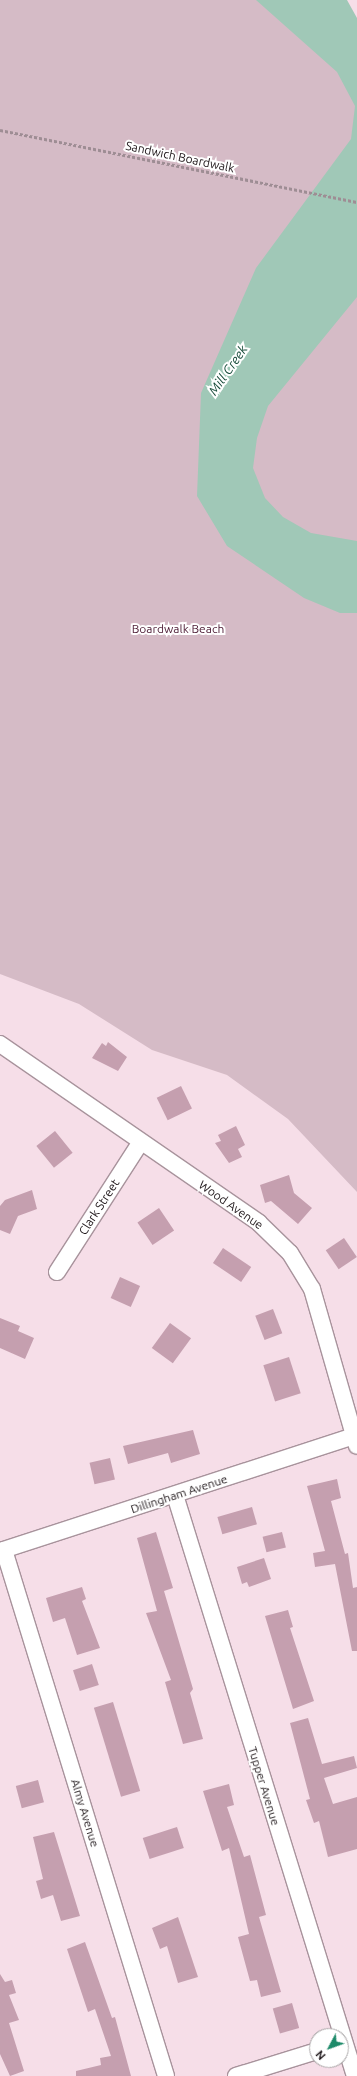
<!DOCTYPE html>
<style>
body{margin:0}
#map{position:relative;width:357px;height:2076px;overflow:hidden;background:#f6dee8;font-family:Ubuntu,sans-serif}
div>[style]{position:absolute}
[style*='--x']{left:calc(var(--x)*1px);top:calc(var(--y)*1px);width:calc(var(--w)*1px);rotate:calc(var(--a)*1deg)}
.green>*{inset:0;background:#d5bbc6}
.water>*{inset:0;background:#a0c8b7}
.building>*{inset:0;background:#c59faf;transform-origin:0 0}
.path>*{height:2.5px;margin-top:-1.25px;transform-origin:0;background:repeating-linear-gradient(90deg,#9e8d94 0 3px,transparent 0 5px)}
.roads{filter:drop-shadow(1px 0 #a8939c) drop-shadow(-1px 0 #a8939c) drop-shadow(0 1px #a8939c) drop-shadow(0 -1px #a8939c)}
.street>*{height:16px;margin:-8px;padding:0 8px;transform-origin:8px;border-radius:8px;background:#fff}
span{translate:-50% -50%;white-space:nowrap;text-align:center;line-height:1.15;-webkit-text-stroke:4px #fff;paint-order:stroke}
.street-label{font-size:12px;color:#1e1619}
.park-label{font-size:12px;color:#502039}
.water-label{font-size:13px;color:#154a38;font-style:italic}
.north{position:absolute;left:309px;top:2028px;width:40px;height:40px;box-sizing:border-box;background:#fff;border:1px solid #a5a2a3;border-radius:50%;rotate:229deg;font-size:11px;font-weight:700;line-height:16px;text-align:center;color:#1e1619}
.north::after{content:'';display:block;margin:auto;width:14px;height:18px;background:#1d8a69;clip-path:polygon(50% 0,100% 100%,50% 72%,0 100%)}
</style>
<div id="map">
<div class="green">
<i style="clip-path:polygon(0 0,327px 0,357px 49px,357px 1192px,288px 1119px,227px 1075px,152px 1050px,79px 1004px,0 974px)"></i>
</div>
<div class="water">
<i style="clip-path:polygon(256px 0,347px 0,357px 18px,357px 297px,268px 406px,257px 438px,253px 468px,265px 498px,283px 517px,311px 533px,357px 541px,357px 613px,340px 613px,304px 598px,227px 546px,197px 496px,201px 393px,256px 268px,351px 139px,355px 106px,337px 72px)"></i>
</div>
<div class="building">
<i style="clip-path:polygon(108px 1042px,127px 1057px,118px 1071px,92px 1058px,102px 1043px,106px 1046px)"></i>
<i style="left:181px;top:1086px;width:25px;height:27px;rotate:64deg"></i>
<i style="clip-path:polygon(236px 1126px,245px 1145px,238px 1149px,242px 1157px,229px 1163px,215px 1143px,221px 1141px,218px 1135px)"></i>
<i style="left:55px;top:1131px;width:28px;height:24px;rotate:51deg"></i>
<i style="clip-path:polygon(289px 1175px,294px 1193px,312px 1208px,298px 1224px,271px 1201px,265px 1203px,260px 1185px)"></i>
<i style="clip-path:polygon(32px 1190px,37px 1209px,18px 1216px,10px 1234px,0 1230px,0 1206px,5px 1200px)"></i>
<i style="left:159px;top:1208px;width:27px;height:26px;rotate:56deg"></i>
<i style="left:344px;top:1238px;width:23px;height:22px;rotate:56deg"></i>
<i style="left:223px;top:1248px;width:34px;height:18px;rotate:34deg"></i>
<i style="left:120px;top:1277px;width:22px;height:23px;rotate:24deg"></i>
<i style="left:273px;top:1309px;width:26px;height:19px;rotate:69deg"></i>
<i style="clip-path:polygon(0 1318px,20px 1326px,18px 1331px,34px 1338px,25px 1359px,0 1348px)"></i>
<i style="left:170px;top:1323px;width:26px;height:31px;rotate:36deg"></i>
<i style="left:289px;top:1357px;width:38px;height:27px;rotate:72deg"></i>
<i style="clip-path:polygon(193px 1430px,200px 1454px,171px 1463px,168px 1453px,128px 1464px,123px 1446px)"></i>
<i style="left:110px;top:1458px;width:22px;height:21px;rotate:77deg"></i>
<i style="clip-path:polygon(337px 1479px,341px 1498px,331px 1501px,345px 1554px,348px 1553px,353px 1588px,357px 1587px,357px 1651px,352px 1651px,335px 1564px,315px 1567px,313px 1553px,325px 1551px,307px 1486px)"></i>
<i style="left:252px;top:1507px;width:18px;height:36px;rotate:74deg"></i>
<i style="clip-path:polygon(156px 1532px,173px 1588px,164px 1591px,193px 1689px,190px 1693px,203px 1739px,183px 1744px,165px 1682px,171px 1680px,146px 1613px,157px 1611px,137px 1538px)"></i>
<i style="left:282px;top:1532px;width:16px;height:20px;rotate:76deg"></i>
<i style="clip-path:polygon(264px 1558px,271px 1579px,249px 1587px,247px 1582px,242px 1584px,237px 1567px)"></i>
<i style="clip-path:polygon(82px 1587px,86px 1599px,82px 1601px,100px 1648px,77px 1655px,65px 1618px,53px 1622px,46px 1598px)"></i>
<i style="clip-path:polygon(288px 1610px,293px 1627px,290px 1628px,314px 1701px,293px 1709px,265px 1616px)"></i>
<i style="left:92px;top:1664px;width:22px;height:20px;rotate:72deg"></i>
<i style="left:113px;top:1702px;width:93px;height:20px;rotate:73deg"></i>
<i style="clip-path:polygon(308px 1718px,322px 1764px,354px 1756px,357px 1768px,324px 1778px,333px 1804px,357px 1797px,357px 1849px,328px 1857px,319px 1821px,314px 1823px,306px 1800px,310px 1799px,290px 1723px)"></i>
<i style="left:38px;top:1780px;width:23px;height:23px;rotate:75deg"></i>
<i style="clip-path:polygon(229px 1784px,234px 1805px,227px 1807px,244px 1857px,250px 1855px,266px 1915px,259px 1917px,281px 1992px,261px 1997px,257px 1980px,250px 1981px,238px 1937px,249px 1934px,229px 1848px,222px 1851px,203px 1791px)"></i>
<i style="left:177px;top:1827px;width:22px;height:36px;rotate:72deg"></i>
<i style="clip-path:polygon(54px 1832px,80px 1916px,61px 1921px,53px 1895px,41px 1899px,36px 1881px,43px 1879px,33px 1837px)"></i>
<i style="clip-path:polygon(178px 1917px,198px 1977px,178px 1983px,167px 1946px,160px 1949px,152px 1928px)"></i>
<i style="clip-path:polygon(85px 1942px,112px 2018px,115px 2017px,131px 2076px,76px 2076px,76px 2071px,101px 2065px,100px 2058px,111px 2056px,95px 2009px,88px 2012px,67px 1949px)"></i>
<i style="clip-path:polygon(0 1974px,5px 1982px,12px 1980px,16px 1993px,9px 1995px,19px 2020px,9px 2023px,24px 2071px,10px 2076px,0 2054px)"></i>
<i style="left:292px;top:2003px;width:26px;height:20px;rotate:74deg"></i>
</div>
<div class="path">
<i style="--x:0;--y:130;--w:364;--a:11.4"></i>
</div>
<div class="roads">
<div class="street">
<i style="--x:0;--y:1044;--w:315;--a:34.6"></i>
<i style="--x:259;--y:1223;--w:43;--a:44.1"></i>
<i style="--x:290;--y:1253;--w:42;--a:58.6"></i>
<i style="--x:312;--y:1289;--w:163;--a:74"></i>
<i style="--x:57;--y:1272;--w:153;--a:-57.2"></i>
<i style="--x:175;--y:1495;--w:608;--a:72.79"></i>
<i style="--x:4;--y:1550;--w:550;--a:72.88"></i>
<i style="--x:0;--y:1551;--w:375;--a:-18"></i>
<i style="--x:236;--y:2076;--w:85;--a:-17.2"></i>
</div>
</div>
<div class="street-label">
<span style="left:180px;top:157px;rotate:12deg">Sandwich Boardwalk</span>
<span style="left:231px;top:1205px;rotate:35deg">Wood Avenue</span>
<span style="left:99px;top:1207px;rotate:-57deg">Clark Street</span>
<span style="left:179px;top:1494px;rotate:-18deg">Dillingham Avenue</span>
<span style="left:264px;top:1786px;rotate:73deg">Tupper Avenue</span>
<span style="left:85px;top:1813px;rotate:73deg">Almy Avenue</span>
</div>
<div class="park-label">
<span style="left:178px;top:629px">Boardwalk Beach</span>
</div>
<div class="water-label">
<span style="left:228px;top:370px;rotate:-55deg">Mill Creek</span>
</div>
<div class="north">N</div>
</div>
